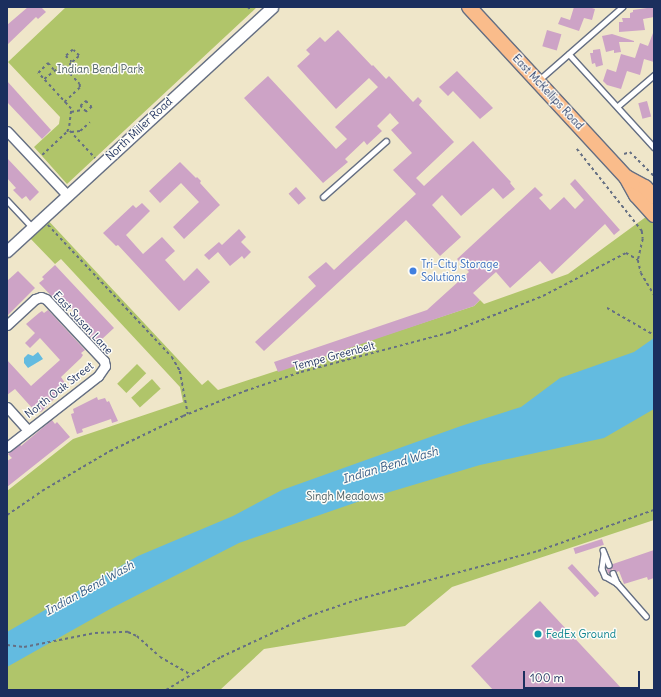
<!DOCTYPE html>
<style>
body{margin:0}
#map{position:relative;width:661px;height:697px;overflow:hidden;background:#efe6c9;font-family:Delius,sans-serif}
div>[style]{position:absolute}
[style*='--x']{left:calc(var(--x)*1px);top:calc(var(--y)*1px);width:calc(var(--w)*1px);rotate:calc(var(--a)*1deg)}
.green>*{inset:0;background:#b0c56a;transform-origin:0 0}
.water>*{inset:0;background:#63bbe0}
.building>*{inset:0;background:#cda3c6;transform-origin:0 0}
.path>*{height:1.5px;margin-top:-0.75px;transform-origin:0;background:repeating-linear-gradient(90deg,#656f83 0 3px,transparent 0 6px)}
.roads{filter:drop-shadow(1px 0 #656f83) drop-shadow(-1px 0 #656f83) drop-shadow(0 1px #656f83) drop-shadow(0 -1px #656f83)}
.service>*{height:4.5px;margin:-2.25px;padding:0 2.25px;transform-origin:2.25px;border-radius:2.25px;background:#fff}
.minor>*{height:9px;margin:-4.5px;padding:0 4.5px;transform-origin:4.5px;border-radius:4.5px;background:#fff}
.tertiary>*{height:11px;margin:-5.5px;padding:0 5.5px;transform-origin:5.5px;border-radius:5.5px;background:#fff}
.primary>*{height:14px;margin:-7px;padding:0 7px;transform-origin:7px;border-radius:7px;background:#fabc8b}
.dots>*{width:11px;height:11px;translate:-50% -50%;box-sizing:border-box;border:2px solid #fdfcf7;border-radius:50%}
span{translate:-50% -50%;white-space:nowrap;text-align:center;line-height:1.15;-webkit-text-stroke:3px #fdfcf7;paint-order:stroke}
.park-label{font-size:11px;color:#485c62}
.street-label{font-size:11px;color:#1b2f5e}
.shop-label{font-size:11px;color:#366cbe}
.left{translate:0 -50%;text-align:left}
.culture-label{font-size:11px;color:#0d838f}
.water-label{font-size:12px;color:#315985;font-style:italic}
.frame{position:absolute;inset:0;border:8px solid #1b2f5e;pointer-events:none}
.scale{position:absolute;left:523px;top:671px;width:117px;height:18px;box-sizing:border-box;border:2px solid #1b2f5e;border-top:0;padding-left:5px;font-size:12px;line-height:14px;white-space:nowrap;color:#1b2f5e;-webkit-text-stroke:3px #fdfcf7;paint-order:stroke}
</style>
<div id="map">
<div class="green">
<i style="clip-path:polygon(66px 7px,257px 7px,67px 184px,34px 147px,59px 124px,60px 117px,8px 62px)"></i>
<i style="clip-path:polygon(654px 211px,654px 520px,452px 587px,405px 626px,264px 649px,220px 690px,7px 690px,7px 491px,73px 439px,183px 402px,180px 387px,61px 259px,55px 264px,26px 234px,44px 216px,202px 385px,208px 380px,218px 390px,474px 306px,480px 300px,484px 304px,568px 274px)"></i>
<i style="left:137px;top:364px;width:13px;height:28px;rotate:45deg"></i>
<i style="left:152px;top:379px;width:13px;height:28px;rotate:48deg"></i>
</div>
<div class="water">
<i style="clip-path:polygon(654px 338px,654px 409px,604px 438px,480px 465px,363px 500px,239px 543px,110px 609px,7px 667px,7px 632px,138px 556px,233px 516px,282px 490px,461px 426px,521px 407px,560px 378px,634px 352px)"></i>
<i style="clip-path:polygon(38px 352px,43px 359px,28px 368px,24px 363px,24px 358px,28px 354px,33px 356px)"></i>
</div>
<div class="building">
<i style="clip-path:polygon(28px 7px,41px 7px,46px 12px,38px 19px,36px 17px,7px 45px,7px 25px)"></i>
<i style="clip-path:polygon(574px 7px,589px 7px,595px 9px,592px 20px,584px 18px,579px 31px,558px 24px,561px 17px,570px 20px)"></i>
<i style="clip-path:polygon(654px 7px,654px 17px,643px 19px,645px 30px,619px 32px,619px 22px,623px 22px,622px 18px,630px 18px,630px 13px,633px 12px,633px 10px)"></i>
<i style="clip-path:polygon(338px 30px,372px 66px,373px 65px,386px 79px,389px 76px,413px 102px,418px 97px,422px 101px,419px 105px,454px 142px,416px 178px,424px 186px,473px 141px,511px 182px,510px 183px,515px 189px,503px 199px,493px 188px,461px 216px,442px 195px,432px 205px,461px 237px,440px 256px,406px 220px,264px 351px,255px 342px,316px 286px,308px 277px,326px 262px,334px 270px,416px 194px,393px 170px,412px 153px,391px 130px,399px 123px,390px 113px,377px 126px,382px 131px,367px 145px,364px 141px,345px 159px,348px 162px,323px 183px,244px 98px,268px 76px,336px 149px,347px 139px,335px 127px,378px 87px,369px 78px,336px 109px,297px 66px,310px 54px,306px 50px,320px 37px,325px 42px)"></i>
<i style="left:547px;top:30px;width:15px;height:17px;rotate:16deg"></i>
<i style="clip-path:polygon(653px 33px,654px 62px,644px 59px,640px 75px,627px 71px,621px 89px,607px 85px,603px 81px,607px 69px,616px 72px,621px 54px,635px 58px,640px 43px,648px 46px)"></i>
<i style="clip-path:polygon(612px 34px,634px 41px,634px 42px,619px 42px,621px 52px,614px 53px,614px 50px,606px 52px,602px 36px)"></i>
<i style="clip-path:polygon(600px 49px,603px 65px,596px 67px,595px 63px,592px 64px,590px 53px,593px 53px,593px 50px)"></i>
<i style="clip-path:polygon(457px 71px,493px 108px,480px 119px,453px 91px,448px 96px,439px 87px)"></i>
<i style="clip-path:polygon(7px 81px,51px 130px,42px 139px,7px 102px)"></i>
<i style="left:647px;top:101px;width:16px;height:9px;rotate:75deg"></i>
<i style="clip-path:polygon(7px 158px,39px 192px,30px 201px,26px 196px,22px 199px,13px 190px,16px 188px,7px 178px)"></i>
<i style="clip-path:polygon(180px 162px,196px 178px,197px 177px,201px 181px,200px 183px,220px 205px,184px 239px,173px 227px,199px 202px,181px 183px,160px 203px,149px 191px)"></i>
<i style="clip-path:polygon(575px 179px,620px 230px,614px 235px,605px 224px,552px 274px,540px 261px,510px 288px,496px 272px,473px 293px,480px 300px,474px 306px,278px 372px,274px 362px,427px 310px,469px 272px,457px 259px,535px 187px,543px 195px,539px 198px,550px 210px,564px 197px,575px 209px,584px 200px,570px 184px)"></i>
<i style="left:296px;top:187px;width:15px;height:10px;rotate:48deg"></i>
<i style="clip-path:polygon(142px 203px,150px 211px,126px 235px,143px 254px,162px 237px,175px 251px,165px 260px,184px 281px,197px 268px,210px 282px,179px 311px,118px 245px,116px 246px,103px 233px,133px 205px,136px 208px)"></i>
<i style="clip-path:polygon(239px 229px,246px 237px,241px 242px,251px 252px,244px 259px,242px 256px,230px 266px,218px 252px,209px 260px,204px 255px,219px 242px,222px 245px)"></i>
<i style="clip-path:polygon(55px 265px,114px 328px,101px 340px,99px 338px,95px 342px,71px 317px,75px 313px,67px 304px,63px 308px,39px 283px,44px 279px,42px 277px)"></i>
<i style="clip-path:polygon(18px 271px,35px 288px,7px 316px,7px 281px)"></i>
<i style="clip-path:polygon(48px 310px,85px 350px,81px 353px,83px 355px,81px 358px,61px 377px,65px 383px,63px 384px,67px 389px,61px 394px,60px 393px,41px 412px,37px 408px,33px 409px,15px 389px,7px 395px,7px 360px,31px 386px,60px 360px,40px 338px,30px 348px,25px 343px,35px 333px,26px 324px,39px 313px,42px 311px,44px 313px)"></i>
<i style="clip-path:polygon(97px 397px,98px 400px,105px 398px,107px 402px,109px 401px,118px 421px,112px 423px,111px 419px,82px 429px,83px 432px,77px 434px,72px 418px,71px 414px,74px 413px,73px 409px)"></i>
<i style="clip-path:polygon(52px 420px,55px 424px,57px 422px,70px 437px,7px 487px,7px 461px,12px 458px,8px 454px,20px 444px,21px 446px)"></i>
<i style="left:602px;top:539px;width:6px;height:30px;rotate:72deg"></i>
<i style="clip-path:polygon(654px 550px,654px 578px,648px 580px,647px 577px,624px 584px,619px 571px,617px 572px,612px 569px,609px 574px,608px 573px,606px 567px,610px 569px,613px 564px)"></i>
<i style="left:572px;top:564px;width:40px;height:6px;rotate:47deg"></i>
<i style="clip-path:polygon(540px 601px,623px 690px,493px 690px,471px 666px)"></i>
</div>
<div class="path">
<i style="--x:248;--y:7;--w:6;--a:45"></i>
<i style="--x:65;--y:69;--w:10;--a:-45"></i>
<i style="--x:72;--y:62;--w:9;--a:-41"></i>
<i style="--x:79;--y:56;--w:8;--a:-135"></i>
<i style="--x:73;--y:50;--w:9;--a:139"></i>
<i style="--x:66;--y:56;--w:8;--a:45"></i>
<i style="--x:44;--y:79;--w:23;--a:-38"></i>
<i style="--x:62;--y:65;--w:26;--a:47"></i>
<i style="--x:80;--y:84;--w:4;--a:90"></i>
<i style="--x:80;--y:88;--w:21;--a:137"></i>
<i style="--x:86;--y:101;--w:8;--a:45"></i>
<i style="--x:92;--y:107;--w:8;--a:140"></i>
<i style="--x:86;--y:112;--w:8;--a:-135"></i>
<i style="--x:80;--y:106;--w:8;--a:-40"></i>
<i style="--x:71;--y:112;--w:11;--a:-10"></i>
<i style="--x:70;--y:131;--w:37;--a:47"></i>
<i style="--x:71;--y:132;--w:9;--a:-6"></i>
<i style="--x:80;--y:131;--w:13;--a:-42"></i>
<i style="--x:577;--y:149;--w:105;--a:51.6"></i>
<i style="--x:642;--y:231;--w:8;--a:83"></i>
<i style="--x:643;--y:239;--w:22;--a:103"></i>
<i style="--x:638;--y:260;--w:13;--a:77"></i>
<i style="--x:641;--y:273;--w:26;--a:59"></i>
<i style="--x:624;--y:154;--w:6;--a:-18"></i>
<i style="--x:630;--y:152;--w:34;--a:45"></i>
<i style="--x:42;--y:155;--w:34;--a:-43"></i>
<i style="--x:67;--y:132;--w:6;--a:-72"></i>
<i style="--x:69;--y:126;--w:17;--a:-83"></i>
<i style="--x:71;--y:109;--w:49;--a:-132.5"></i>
<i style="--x:38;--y:73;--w:14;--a:-45"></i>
<i style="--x:48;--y:63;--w:9;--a:49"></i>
<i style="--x:48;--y:225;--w:181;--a:46.8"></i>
<i style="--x:172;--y:357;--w:16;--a:60"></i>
<i style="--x:180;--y:371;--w:44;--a:79.5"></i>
<i style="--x:607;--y:308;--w:54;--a:29.9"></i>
<i style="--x:7;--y:515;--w:42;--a:-34.4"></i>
<i style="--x:42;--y:491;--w:79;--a:-30.5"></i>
<i style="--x:110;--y:451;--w:81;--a:-25.6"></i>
<i style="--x:183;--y:416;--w:67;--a:-22"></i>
<i style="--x:245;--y:391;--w:59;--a:-18.7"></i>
<i style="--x:301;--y:372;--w:152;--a:-14.9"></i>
<i style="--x:448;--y:333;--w:102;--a:-21.3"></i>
<i style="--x:543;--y:296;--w:93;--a:-27.4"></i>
<i style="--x:626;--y:253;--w:14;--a:30"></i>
<i style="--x:7;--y:645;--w:17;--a:7"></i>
<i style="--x:24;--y:647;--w:72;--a:-11.2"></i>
<i style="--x:95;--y:633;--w:33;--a:-2"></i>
<i style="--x:128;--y:632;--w:10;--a:24"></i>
<i style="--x:137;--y:636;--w:31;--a:42"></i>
<i style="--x:160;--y:657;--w:34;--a:30"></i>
<i style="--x:166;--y:690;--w:64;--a:-31"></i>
<i style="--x:221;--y:657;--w:97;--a:-25"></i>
<i style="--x:309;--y:616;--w:53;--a:-18.8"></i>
<i style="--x:359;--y:599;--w:185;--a:-15"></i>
<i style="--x:538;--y:551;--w:123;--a:-19.5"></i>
</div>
<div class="roads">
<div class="service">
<i style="--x:569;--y:54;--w:126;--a:47.6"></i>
<i style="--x:539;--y:80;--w:111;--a:-41.3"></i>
<i style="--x:618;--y:106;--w:48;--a:-40.7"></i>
<i style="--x:323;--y:197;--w:84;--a:-41.6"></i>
<i style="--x:7;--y:200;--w:38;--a:47"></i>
<i style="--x:603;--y:550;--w:16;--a:68"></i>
<i style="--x:604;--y:554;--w:15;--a:98"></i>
<i style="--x:602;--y:569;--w:8;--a:67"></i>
<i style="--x:605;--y:576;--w:14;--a:30"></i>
<i style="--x:613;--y:573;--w:11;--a:68"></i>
<i style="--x:617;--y:583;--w:44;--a:48.7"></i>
</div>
<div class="minor">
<i style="--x:7;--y:131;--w:88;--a:46.8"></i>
<i style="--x:7;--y:325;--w:38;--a:-43"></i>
<i style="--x:35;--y:299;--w:6;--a:-18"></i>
<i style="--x:41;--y:297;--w:5;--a:22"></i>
<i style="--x:46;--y:299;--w:85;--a:46.9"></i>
<i style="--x:104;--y:361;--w:5;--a:79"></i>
<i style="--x:105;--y:366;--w:12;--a:125"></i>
<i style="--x:98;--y:376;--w:115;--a:142"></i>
<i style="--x:7;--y:407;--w:31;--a:48"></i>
</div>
<div class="tertiary">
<i style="--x:7;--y:251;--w:360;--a:-42.6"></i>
</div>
<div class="primary">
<i style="--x:469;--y:7;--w:231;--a:47.3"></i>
<i style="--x:626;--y:177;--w:21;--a:61"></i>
<i style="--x:636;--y:195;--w:27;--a:48"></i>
<i style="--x:626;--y:177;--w:21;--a:28"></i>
<i style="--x:645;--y:187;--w:13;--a:48"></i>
</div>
</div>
<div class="dots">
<i style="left:413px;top:271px;background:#3f7fe0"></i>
<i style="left:538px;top:634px;background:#0f9aa8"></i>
</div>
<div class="park-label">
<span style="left:100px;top:69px">Indian Bend Park</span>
<span style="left:345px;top:496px">Singh Meadows</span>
</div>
<div class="street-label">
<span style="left:548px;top:92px;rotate:47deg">East McKellips Road</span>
<span style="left:139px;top:129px;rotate:-43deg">North Miller Road</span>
<span style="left:83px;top:323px;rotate:47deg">East Susan Lane</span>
<span style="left:334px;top:356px;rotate:-15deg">Tempe Greenbelt</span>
<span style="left:59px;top:390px;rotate:-38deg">North Oak Street</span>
</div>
<div class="shop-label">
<span class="left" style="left:421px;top:271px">Tri-City Storage<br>Solutions</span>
</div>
<div class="culture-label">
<span class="left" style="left:546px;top:634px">FedEx Ground</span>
</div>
<div class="water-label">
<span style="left:390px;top:465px;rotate:-17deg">Indian Bend Wash</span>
<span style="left:89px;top:588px;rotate:-29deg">Indian Bend Wash</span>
</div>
<div class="frame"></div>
<div class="scale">100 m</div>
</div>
